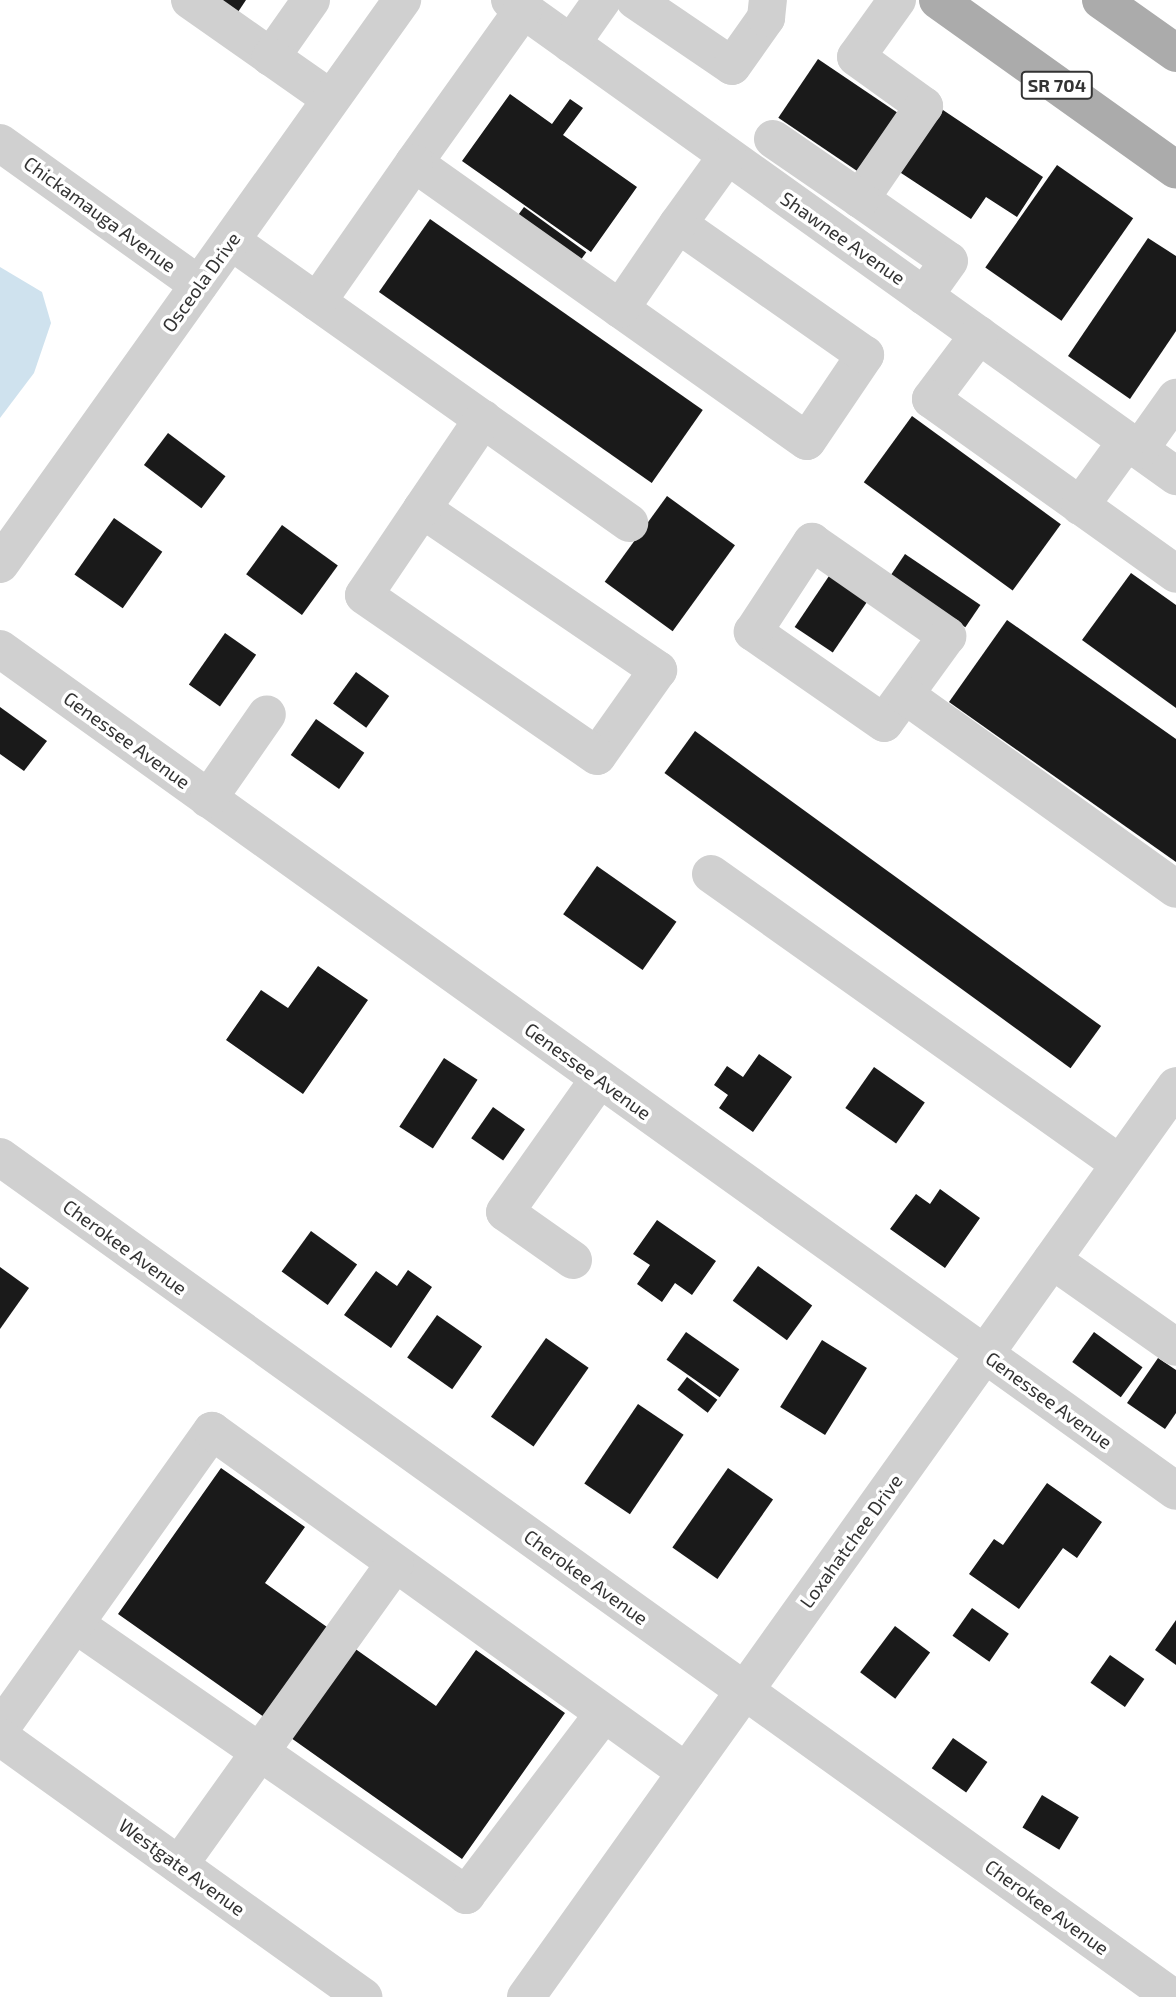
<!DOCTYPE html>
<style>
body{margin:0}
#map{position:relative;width:1176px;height:1997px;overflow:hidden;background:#fff;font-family:"Exo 2",sans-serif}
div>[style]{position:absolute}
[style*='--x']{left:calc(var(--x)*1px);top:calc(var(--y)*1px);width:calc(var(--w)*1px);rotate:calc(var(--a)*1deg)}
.water>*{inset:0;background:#cfe2ee}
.building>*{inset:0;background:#1a1a1a;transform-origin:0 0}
.minor>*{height:38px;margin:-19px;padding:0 19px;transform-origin:19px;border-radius:19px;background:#d0d0d0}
.major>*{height:38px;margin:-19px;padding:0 19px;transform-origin:19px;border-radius:19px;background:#ababab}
span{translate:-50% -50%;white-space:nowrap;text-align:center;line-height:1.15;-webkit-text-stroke:7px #fff;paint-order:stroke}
.shield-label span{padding:2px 5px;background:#fff;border:2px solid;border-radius:5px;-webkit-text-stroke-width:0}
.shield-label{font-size:18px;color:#333;font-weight:700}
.street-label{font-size:19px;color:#333}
</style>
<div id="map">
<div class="water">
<i style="clip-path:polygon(0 267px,42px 292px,51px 323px,34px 373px,0 418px)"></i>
</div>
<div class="building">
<i style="clip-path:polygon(220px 0,246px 0,238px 12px)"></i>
<i style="left:818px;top:59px;width:100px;height:71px;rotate:34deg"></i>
<i style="clip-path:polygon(510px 94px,552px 124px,570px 99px,583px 108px,563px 135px,637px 187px,591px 252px,462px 161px)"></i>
<i style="clip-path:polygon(940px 108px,1043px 177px,1017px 217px,986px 197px,971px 219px,898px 171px)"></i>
<i style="left:1057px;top:165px;width:93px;height:125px;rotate:35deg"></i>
<i style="left:524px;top:207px;width:77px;height:19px;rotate:36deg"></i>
<i style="left:430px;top:219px;width:333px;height:89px;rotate:35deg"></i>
<i style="clip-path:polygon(1148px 238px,1176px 256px,1176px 331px,1130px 399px,1068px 356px)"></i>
<i style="left:912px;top:416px;width:184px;height:82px;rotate:36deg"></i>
<i style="left:168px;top:433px;width:72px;height:40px;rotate:37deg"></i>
<i style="left:667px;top:496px;width:84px;height:106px;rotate:36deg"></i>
<i style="left:114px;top:518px;width:59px;height:69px;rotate:35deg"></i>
<i style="left:282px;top:525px;width:69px;height:61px;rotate:36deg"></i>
<i style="left:905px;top:554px;width:91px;height:27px;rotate:34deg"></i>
<i style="left:831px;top:573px;width:46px;height:65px;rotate:34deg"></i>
<i style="clip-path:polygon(1131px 573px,1176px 605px,1176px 708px,1082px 640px)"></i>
<i style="clip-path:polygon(1007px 620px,1176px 739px,1176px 862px,949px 702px)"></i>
<i style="left:225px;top:633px;width:38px;height:63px;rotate:35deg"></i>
<i style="left:356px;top:672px;width:41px;height:39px;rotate:36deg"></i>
<i style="clip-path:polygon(0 707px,47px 741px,24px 771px,0 754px)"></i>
<i style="left:316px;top:719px;width:59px;height:44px;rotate:35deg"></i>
<i style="left:695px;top:731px;width:502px;height:52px;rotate:36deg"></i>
<i style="left:597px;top:866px;width:97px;height:59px;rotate:35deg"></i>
<i style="clip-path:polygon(318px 966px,368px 1000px,303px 1094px,226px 1040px,261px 990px,288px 1008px)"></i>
<i style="clip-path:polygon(759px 1054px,792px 1077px,753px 1132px,719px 1108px,728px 1095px,714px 1085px,727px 1066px,743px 1077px)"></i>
<i style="left:444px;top:1058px;width:40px;height:82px;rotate:33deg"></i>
<i style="left:874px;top:1067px;width:62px;height:50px;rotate:35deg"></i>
<i style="left:493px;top:1107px;width:39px;height:38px;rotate:35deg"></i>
<i style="clip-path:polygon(940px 1189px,980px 1218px,945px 1268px,890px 1229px,916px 1194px,930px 1204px)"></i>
<i style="clip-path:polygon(657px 1220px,716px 1261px,692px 1295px,675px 1283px,662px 1302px,637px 1284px,650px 1265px,633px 1254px)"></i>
<i style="left:311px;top:1231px;width:57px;height:50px;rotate:36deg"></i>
<i style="left:758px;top:1266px;width:67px;height:43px;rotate:36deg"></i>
<i style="clip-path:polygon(0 1267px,29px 1288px,0 1329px)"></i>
<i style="clip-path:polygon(408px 1270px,432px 1287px,391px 1348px,344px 1315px,376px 1271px,397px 1286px)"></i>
<i style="left:437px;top:1315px;width:55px;height:52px;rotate:35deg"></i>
<i style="left:686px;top:1332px;width:65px;height:34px;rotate:35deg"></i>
<i style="left:1094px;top:1332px;width:60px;height:37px;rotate:36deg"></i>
<i style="left:546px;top:1338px;width:52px;height:96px;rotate:35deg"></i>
<i style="left:822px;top:1340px;width:53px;height:79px;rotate:32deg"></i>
<i style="clip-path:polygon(1158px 1358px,1176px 1370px,1176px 1413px,1165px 1429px,1127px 1403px)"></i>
<i style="left:687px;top:1377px;width:38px;height:16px;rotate:37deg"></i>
<i style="left:638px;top:1404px;width:55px;height:96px;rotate:34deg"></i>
<i style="clip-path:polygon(221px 1468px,305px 1527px,265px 1583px,327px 1627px,264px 1717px,118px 1614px)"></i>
<i style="left:728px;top:1468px;width:55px;height:97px;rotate:35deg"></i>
<i style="clip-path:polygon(1047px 1483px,1102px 1522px,1077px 1558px,1063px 1548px,1019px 1609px,969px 1574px,994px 1539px,1003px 1545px)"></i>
<i style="left:972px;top:1608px;width:45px;height:34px;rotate:35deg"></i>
<i style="clip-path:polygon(1176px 1620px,1176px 1665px,1155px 1650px)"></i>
<i style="left:895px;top:1626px;width:44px;height:58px;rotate:37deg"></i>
<i style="clip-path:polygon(347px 1643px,436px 1706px,476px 1650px,565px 1713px,462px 1859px,284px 1733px)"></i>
<i style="left:1110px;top:1655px;width:42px;height:34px;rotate:35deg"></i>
<i style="left:953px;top:1738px;width:42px;height:37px;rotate:35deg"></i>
<i style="left:1042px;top:1795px;width:43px;height:38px;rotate:31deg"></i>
</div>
<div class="minor">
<i style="--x:190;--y:0;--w:99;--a:35.1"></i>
<i style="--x:311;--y:0;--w:70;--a:125.1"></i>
<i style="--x:271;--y:57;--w:73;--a:35"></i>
<i style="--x:510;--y:0;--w:819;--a:35.55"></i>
<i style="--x:635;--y:0;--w:117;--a:34.2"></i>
<i style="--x:732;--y:66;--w:59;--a:-54.7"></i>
<i style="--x:766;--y:18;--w:18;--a:-84"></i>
<i style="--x:897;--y:0;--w:70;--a:125.7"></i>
<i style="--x:856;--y:57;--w:84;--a:35.8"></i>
<i style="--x:924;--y:106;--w:113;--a:124.5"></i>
<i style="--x:860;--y:199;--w:108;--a:34.9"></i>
<i style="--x:949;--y:261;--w:43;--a:125.5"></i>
<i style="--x:523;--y:10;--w:188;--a:125.5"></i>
<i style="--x:414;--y:163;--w:481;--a:35.3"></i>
<i style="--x:807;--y:441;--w:104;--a:-56"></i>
<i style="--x:865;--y:355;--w:228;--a:-145"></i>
<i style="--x:678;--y:224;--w:84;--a:-54.2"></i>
<i style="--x:571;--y:44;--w:54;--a:-54.8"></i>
<i style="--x:773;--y:139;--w:106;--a:34.6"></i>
<i style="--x:0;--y:143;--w:244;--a:35.5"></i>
<i style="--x:231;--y:241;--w:488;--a:35.3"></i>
<i style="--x:317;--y:302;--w:169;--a:-55.1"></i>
<i style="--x:620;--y:309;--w:103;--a:-55.7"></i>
<i style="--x:979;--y:335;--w:80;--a:126.9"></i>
<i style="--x:931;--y:399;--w:301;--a:35.5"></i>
<i style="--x:1139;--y:450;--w:64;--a:-54.6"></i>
<i style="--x:1080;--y:506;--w:80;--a:-54.1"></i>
<i style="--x:422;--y:509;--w:286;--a:34.3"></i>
<i style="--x:658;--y:670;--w:105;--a:125.3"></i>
<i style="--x:597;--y:756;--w:283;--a:-145.4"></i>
<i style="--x:364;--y:595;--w:104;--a:-56"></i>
<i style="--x:422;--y:509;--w:109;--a:-55.9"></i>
<i style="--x:812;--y:542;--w:165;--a:34.8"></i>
<i style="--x:947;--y:636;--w:107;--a:125.9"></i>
<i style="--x:884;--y:723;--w:160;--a:-145.2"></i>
<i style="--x:753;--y:632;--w:108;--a:-56.8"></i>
<i style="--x:0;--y:564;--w:693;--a:-54.52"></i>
<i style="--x:0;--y:649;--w:1446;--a:35.6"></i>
<i style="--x:905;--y:695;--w:333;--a:35.6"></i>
<i style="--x:208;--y:799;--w:103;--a:-55.2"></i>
<i style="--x:711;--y:874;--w:501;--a:35.34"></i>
<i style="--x:0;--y:1157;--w:1442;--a:35.63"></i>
<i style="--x:573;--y:1260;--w:83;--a:-144.8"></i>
<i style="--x:505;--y:1212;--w:163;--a:-54.7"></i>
<i style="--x:1052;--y:1260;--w:151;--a:35.1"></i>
<i style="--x:75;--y:1624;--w:476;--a:34.7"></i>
<i style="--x:466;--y:1895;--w:228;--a:-52.8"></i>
<i style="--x:0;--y:1729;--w:366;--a:-54.6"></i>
<i style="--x:212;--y:1431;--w:584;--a:35.73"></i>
<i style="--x:0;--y:1737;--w:447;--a:35.6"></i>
<i style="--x:179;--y:1865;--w:371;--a:-54.4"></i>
<i style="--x:526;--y:1997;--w:1119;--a:-54.49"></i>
</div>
<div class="major">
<i style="--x:938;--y:0;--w:292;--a:35.5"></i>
<i style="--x:1101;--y:0;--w:92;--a:35.2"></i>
</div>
<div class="shield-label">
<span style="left:1057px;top:85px">SR 704</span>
</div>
<div class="street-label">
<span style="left:100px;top:214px;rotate:36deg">Chickamauga Avenue</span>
<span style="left:843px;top:238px;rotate:35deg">Shawnee Avenue</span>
<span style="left:201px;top:282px;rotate:-54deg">Osceola Drive</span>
<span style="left:127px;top:740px;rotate:36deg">Genessee Avenue</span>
<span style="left:588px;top:1071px;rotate:36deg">Genessee Avenue</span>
<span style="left:125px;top:1247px;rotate:36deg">Cherokee Avenue</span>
<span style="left:1049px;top:1400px;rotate:36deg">Genessee Avenue</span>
<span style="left:851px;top:1541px;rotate:-54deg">Loxahatchee Drive</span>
<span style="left:586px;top:1577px;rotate:36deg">Cherokee Avenue</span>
<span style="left:182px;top:1867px;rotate:36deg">Westgate Avenue</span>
<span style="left:1047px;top:1907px;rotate:36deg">Cherokee Avenue</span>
</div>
</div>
